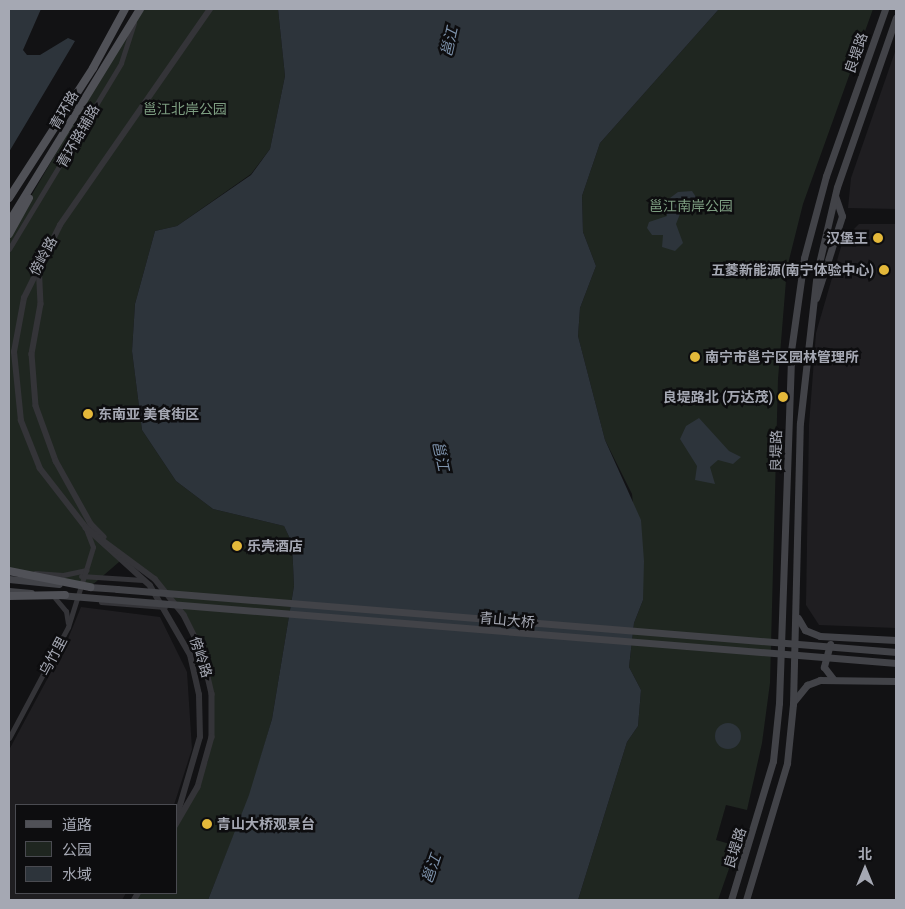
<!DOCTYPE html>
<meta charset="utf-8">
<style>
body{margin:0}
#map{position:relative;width:905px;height:909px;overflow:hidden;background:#121214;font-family:"Roboto Condensed","Noto Sans SC",sans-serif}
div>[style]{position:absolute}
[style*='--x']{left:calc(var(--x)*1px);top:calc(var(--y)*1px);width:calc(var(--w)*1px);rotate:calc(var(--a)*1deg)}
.built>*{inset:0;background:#1f1e21}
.green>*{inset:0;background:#1f2620}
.water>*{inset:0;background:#2d343b}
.round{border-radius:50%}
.minor>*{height:5px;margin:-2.5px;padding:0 2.5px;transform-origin:2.5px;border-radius:2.5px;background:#343438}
.tertiary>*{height:5.5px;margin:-2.75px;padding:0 2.75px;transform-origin:2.75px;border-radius:2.75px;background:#343438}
.secondary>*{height:7px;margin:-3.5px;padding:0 3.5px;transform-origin:3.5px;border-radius:3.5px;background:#424348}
.primary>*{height:8px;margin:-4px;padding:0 4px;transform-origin:4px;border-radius:4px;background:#505157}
.secondary-bridge>*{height:7px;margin:-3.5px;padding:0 3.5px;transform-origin:3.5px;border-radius:3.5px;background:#424348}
.primary-bridge>*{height:8px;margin:-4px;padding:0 4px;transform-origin:4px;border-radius:4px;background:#505157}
.dots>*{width:14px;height:14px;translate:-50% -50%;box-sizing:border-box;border:2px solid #0d0d0f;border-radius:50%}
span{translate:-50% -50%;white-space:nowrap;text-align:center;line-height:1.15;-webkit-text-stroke:5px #0d0d0f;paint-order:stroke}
.street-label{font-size:14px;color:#a5a8b3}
.park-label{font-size:14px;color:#7d9d81}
.poi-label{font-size:14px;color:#a5a8b3;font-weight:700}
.right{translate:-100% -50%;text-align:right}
.left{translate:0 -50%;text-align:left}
.water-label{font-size:15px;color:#7e93ac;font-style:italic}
.frame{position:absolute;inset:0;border:10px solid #a5a8b3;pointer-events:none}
.legend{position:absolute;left:15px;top:804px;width:162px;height:90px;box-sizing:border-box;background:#0d0d0f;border:1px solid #4a4b51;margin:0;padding:6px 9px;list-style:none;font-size:15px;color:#a5a8b3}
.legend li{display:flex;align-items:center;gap:10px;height:25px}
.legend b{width:25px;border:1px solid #4a4b51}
.north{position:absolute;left:840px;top:844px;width:50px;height:50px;-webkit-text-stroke:4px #0d0d0f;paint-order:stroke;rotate:0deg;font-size:14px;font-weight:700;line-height:20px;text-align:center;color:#a5a8b3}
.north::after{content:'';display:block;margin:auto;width:18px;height:22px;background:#a5a8b3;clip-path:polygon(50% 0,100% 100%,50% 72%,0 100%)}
</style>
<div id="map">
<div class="built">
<i style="clip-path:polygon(896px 49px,896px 209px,848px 208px,851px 178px)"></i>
<i style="clip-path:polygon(859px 224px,896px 224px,896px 628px,819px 625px,806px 605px,809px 425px,816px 333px,843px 240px)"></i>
<i style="clip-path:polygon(81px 607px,160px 617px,187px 672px,192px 749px,174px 805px,16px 805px,16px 893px,126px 893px,122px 900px,9px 900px,9px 750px,65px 646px)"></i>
</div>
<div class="green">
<i style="clip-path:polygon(140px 9px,278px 9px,285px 76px,270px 149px,251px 174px,177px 226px,155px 231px,135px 304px,132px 351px,142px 430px,176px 481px,213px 509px,284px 526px,292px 543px,294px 586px,272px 719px,250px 795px,208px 900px,134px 900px,138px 893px,176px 893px,176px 825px,208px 761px,212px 694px,193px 630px,155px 579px,126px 556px,90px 587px,9px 571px,9px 234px)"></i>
<i style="clip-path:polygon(719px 9px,873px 9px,803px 204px,787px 268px,778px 379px,770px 683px,762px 743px,747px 810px,726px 805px,716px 840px,737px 846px,718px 900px,578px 900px,627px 742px,638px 726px,641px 690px,629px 667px,634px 623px,643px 600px,632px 494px,605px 440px,578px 336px,580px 308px,596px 266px,583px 232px,582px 196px,600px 143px)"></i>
</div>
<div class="water">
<i style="clip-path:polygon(9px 9px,41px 9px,23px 50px,27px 55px,40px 55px,68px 38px,75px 41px,9px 152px)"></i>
<i style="clip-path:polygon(278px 9px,719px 9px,600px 143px,582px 196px,583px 232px,596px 266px,580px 308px,578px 336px,605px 440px,641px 520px,644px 561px,643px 600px,634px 623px,629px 667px,641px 690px,638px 726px,627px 742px,578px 900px,208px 900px,249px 795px,272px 719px,294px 586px,292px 543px,284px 526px,213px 509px,176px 481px,142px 430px,132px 351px,135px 304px,155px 231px,177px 226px,251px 175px,270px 149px,285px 76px)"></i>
<i style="clip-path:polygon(692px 191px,698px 200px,694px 210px,680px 214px,676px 224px,683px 243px,675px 251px,662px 247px,663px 235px,652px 235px,647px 228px,649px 222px,667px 216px,666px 201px,678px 192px)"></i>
<i style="clip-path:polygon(699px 418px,729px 451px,741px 457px,733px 464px,718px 460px,710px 467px,715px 484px,695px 480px,697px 466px,680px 439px,686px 426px)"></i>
<i class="round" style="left:715px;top:723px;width:26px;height:26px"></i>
</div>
<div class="minor">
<i style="--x:9;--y:249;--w:217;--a:-58.9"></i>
<i style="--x:121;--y:63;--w:42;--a:-72"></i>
<i style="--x:35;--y:573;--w:28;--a:4"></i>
<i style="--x:63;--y:575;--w:24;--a:-12"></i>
<i style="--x:86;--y:570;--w:24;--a:-73"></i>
<i style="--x:93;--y:547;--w:19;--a:-111"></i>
<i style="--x:81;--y:576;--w:62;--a:3.7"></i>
<i style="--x:55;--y:598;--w:17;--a:50"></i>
<i style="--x:66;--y:611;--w:12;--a:81"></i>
<i style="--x:101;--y:602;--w:64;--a:4.5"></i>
<i style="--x:9;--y:738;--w:126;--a:-62"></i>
<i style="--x:68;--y:627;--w:60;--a:-72.5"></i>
</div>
<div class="tertiary">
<i style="--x:39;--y:263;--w:41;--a:87.2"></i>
<i style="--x:41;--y:304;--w:51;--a:100.2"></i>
<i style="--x:32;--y:354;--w:52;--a:85.6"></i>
<i style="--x:36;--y:406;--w:59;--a:70"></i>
<i style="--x:56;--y:461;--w:72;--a:60.9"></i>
<i style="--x:91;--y:524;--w:18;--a:45"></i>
<i style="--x:86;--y:528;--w:75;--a:-127.9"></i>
<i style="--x:40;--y:469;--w:52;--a:-111.6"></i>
<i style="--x:21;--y:421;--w:69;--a:-95.8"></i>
<i style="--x:14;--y:352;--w:55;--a:-79.5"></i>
<i style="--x:24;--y:298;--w:81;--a:-63.7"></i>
<i style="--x:60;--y:225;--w:263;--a:-55.2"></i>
<i style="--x:176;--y:819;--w:85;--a:-73.7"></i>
<i style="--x:200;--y:737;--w:42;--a:-91.4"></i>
<i style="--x:199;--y:695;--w:41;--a:-102.7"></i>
<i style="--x:190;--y:655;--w:80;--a:-120.1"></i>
<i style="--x:150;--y:586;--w:86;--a:-137.8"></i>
<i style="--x:86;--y:528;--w:86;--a:36.5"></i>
<i style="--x:155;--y:579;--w:46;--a:51.1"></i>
<i style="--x:184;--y:615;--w:40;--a:63.4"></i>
<i style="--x:202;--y:651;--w:44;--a:76.9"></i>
<i style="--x:212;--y:694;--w:43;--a:90"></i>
<i style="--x:212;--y:737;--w:52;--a:105.6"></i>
<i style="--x:198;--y:787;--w:44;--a:120.1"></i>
<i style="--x:134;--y:900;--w:8;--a:-60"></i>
</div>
<div class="secondary">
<i style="--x:816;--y:298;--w:86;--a:-72.4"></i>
<i style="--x:842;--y:216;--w:21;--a:-109"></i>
<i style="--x:90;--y:587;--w:27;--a:4"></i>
<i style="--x:798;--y:618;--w:14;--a:60"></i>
<i style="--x:805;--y:630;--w:16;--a:22"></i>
<i style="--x:820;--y:636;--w:76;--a:3"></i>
<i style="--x:830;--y:644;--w:24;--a:105"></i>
<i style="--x:824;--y:667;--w:15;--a:53"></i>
<i style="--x:794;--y:701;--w:21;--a:-51"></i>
<i style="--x:807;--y:685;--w:14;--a:-21"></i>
<i style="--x:820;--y:680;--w:76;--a:0.8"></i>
<i style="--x:731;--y:900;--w:145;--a:-73.2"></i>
<i style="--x:773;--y:761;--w:58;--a:-84.1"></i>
<i style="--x:779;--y:703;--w:352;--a:-88"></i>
<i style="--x:791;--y:351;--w:94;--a:-82"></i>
<i style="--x:804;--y:258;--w:85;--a:-75"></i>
<i style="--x:826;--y:176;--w:177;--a:-70.5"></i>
<i style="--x:746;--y:900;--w:143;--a:-73.3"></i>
<i style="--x:787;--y:763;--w:59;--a:-84.2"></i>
<i style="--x:793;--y:704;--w:281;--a:-88.6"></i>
<i style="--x:800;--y:423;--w:152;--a:-83.6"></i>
<i style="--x:817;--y:272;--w:87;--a:-76.8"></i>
<i style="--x:837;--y:187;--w:179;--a:-70.8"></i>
</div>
<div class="primary">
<i style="--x:9;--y:198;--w:155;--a:-57.1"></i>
<i style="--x:93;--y:68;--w:67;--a:-61.5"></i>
<i style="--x:9;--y:222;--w:250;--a:-58.4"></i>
<i style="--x:9;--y:234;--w:41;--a:-60.9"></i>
</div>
<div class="secondary-bridge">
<i style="--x:9;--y:579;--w:50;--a:5.7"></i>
<i style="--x:117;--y:589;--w:782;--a:4.62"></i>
<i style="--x:9;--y:591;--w:22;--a:5"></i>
<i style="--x:59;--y:595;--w:840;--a:4.64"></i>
</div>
<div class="primary-bridge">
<i style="--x:9;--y:571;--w:83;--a:11.2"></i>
<i style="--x:9;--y:596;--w:56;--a:-1"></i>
</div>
<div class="dots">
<i style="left:878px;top:238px;background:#e4b83a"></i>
<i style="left:884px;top:270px;background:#e4b83a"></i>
<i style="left:695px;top:357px;background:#e4b83a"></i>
<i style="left:783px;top:397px;background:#e4b83a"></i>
<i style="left:88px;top:414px;background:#e4b83a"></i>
<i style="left:237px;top:546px;background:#e4b83a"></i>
<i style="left:207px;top:824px;background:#e4b83a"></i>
</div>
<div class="street-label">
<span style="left:856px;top:53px;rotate:-71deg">良堤路</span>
<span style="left:64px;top:110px;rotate:-60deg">青环路</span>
<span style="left:78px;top:136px;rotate:-60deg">青环路辅路</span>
<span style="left:43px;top:256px;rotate:-62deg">傍岭路</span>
<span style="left:776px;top:451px;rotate:-89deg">良堤路</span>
<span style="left:507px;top:620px;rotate:5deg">青山大桥</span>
<span style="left:53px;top:656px;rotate:-62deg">乌竹里</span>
<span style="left:201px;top:657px;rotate:72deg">傍岭路</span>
<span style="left:735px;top:848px;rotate:-72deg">良堤路</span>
</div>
<div class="park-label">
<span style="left:185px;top:109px">邕江北岸公园</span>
<span style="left:691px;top:206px">邕江南岸公园</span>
</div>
<div class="poi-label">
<span class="right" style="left:868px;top:238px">汉堡王</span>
<span class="right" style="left:874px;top:270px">五菱新能源(南宁体验中心)</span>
<span class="left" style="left:705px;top:357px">南宁市邕宁区园林管理所</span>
<span class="right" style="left:773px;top:397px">良堤路北 (万达茂)</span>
<span class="left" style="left:98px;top:414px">东南亚 美食街区</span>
<span class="left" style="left:247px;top:546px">乐壳酒店</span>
<span class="left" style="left:217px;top:824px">青山大桥观景台</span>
</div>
<div class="water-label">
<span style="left:450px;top:42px;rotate:-77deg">邕江</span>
<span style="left:440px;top:456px;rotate:78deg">邕江</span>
<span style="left:432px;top:869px;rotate:-71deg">邕江</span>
</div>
<div class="frame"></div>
<ul class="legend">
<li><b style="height:6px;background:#505157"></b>道路</li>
<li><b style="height:14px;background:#1f2620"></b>公园</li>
<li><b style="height:14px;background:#2d343b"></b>水域</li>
</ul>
<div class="north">北</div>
</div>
